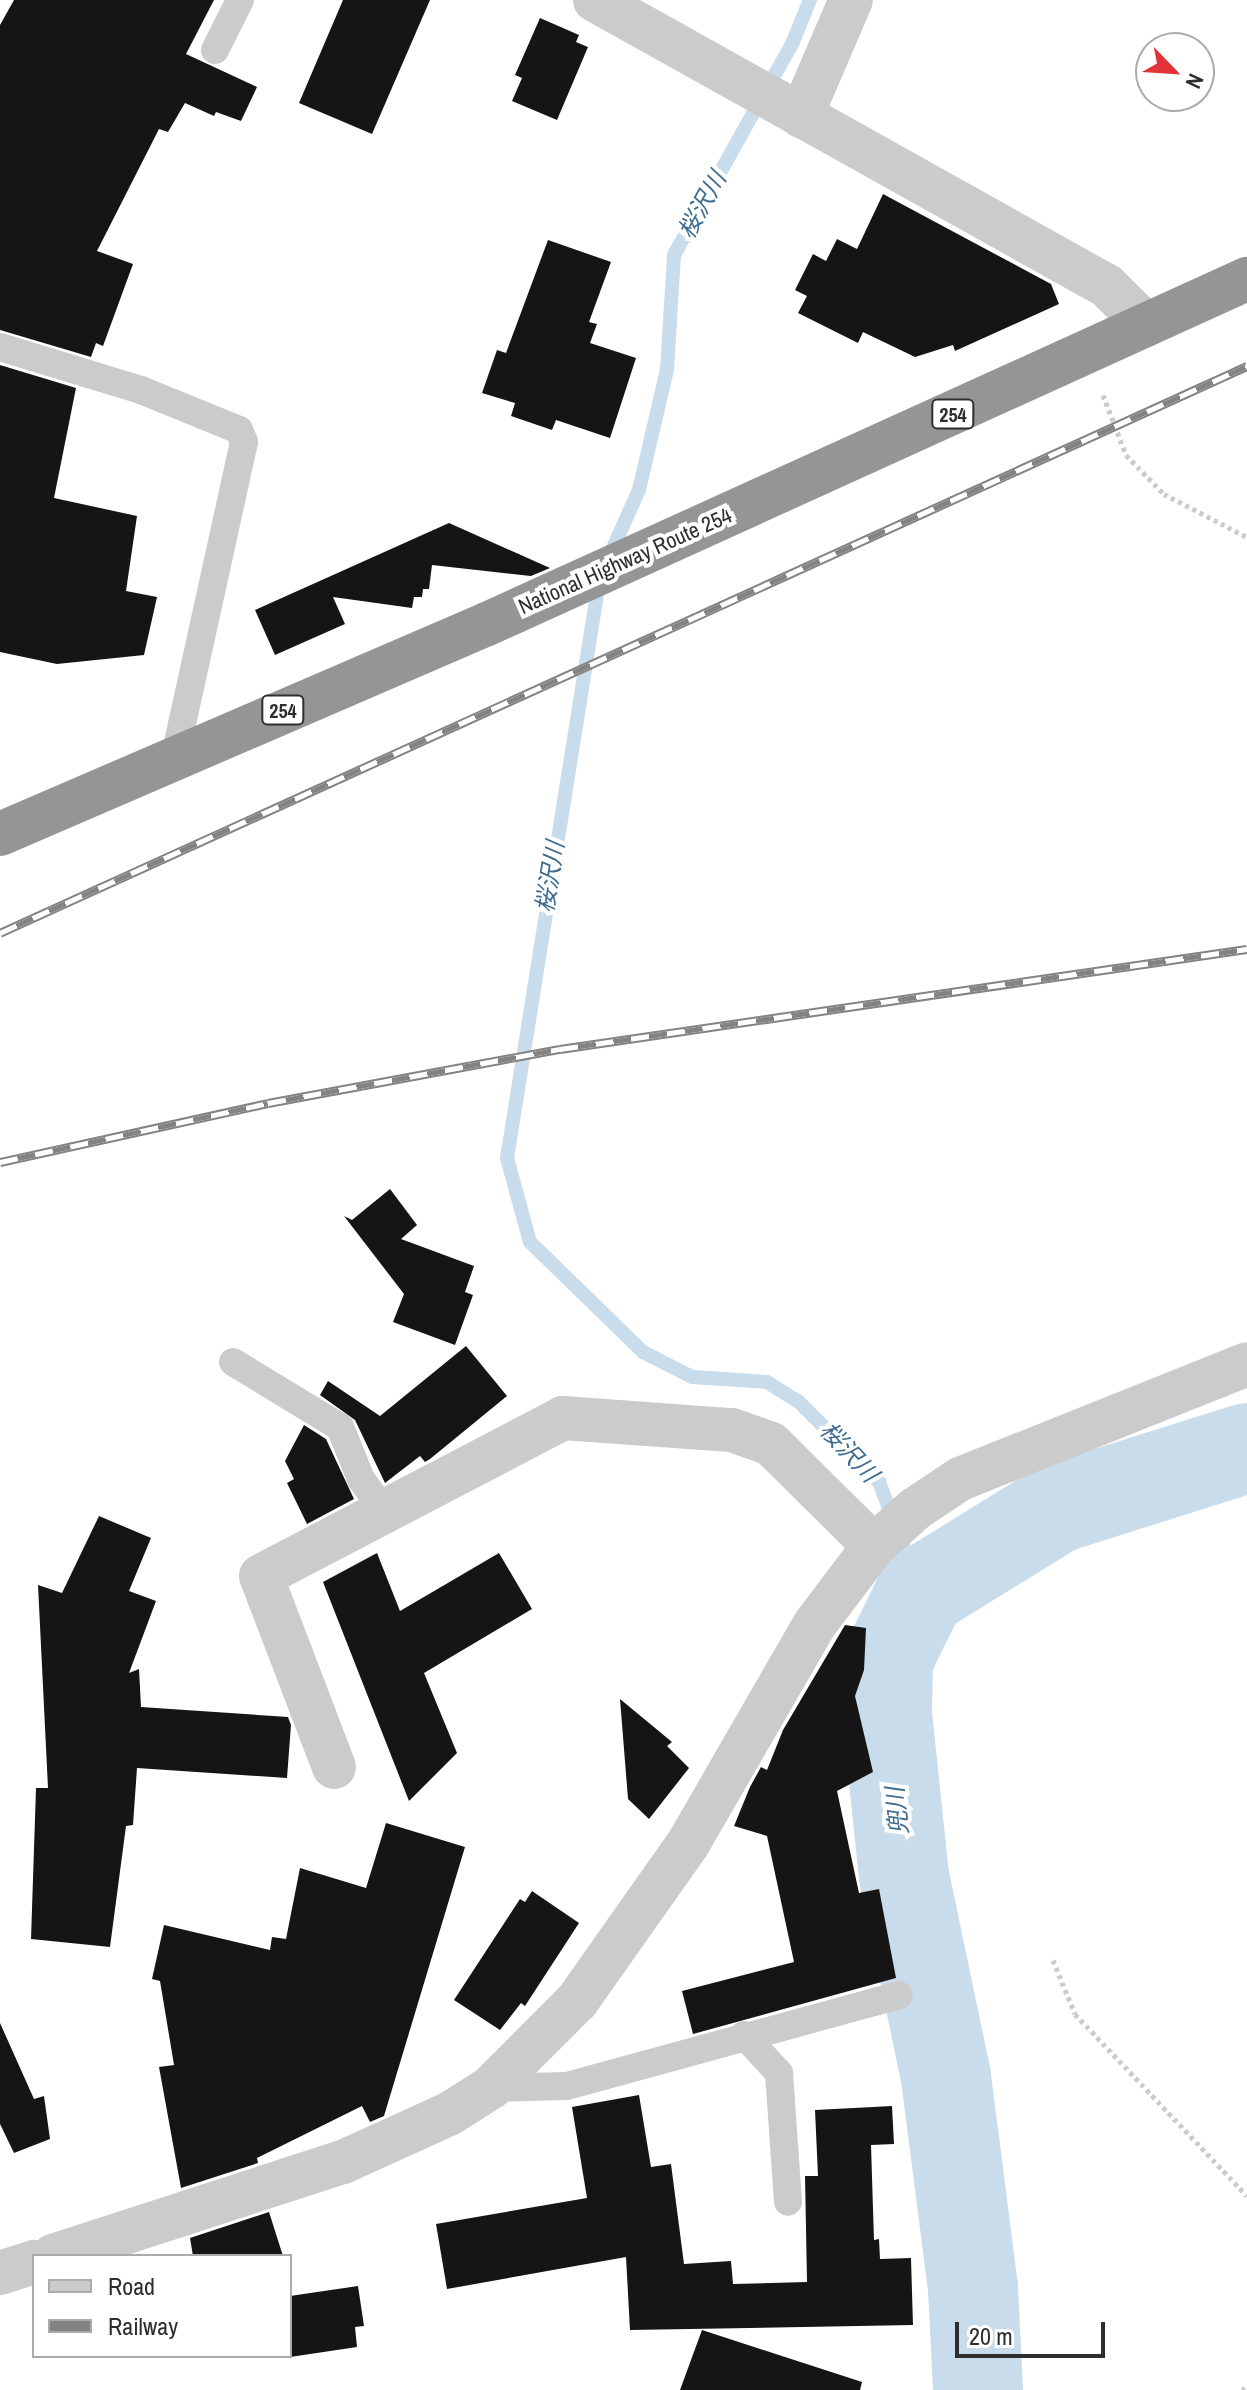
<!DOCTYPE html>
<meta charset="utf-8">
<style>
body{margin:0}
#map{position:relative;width:1247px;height:2390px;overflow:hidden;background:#fff;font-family:"Archivo Narrow","Noto Sans JP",sans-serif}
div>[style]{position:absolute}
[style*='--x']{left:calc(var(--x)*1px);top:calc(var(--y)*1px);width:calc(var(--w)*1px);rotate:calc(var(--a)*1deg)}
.stream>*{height:14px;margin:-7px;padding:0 7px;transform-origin:7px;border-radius:7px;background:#c9dceb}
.river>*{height:90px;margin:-45px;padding:0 45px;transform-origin:45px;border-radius:45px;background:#c9dceb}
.building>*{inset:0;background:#151515}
.path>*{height:5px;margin-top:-2.5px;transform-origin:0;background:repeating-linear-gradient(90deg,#cbcbcb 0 4px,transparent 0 8px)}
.lane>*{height:28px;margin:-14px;padding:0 14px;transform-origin:14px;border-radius:14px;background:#cbcbcb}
.street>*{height:44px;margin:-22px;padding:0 22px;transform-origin:22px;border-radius:22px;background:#cbcbcb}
.highway>*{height:44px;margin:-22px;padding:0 22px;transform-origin:22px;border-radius:22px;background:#959595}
.rail>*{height:9px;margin-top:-4.5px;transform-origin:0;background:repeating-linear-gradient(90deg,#fff 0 18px,#838383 0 36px);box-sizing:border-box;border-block:2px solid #838383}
span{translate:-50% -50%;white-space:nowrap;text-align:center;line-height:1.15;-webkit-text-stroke:8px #fff;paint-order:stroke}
.shield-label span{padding:2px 6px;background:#fff;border:2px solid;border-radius:6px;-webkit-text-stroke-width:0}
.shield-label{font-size:20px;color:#2e2e2e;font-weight:700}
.street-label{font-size:22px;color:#2e2e2e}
.water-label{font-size:24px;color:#3e6c8f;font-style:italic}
.legend{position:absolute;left:32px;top:2254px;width:260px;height:104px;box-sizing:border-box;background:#fff;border:2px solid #ababab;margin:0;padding:10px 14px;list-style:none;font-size:24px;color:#2e2e2e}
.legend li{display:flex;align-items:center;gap:16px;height:40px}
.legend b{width:40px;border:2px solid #ababab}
.north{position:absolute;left:1135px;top:32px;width:80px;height:80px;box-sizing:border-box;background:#fff;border:2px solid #ababab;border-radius:50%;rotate:115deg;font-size:22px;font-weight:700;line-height:32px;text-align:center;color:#2e2e2e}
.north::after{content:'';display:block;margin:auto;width:28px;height:36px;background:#e23338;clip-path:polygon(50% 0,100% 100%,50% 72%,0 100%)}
.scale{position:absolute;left:955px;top:2322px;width:150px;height:36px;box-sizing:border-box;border:4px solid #2e2e2e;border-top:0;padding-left:10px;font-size:24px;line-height:28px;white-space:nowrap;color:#2e2e2e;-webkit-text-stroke:6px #fff;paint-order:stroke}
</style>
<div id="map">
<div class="stream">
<i style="--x:608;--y:559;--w:76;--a:-65.8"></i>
<i style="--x:639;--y:490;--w:123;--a:-76.9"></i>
<i style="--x:667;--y:370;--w:115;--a:-86.5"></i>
<i style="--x:674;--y:255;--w:242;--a:-60.8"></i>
<i style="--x:792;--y:44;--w:48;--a:-67.8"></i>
<i style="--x:599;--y:582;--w:583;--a:99.07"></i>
<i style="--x:507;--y:1158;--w:87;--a:74.7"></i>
<i style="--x:530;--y:1242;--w:158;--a:44.2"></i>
<i style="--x:643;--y:1352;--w:55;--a:27"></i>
<i style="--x:692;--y:1377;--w:75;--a:3.8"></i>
<i style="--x:767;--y:1382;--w:36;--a:32"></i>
<i style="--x:798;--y:1401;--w:115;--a:45"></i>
<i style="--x:879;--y:1482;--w:118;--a:69.1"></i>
</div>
<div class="river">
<i style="--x:978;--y:2390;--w:102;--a:-92.8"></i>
<i style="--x:973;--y:2288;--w:213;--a:-97.3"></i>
<i style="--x:946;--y:2077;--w:205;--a:-101.8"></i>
<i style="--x:904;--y:1876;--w:164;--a:-96"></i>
<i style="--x:887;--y:1713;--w:54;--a:-88.9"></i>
<i style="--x:888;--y:1659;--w:75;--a:-63.8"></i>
<i style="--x:921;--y:1592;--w:160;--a:-31.7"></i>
<i style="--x:1057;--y:1508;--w:199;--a:-17.5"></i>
</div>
<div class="building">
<i style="clip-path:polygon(14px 0,214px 0,186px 54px,257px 87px,241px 121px,216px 112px,214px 116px,185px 103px,168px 132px,159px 129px,97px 251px,133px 264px,103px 346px,96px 343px,91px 357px,0 330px,0 25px)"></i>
<i style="clip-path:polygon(343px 0,430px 0,372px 134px,299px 103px)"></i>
<i style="clip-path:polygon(540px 18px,579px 35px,576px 42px,588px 47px,557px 120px,512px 101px,522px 78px,515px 75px)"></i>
<i style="clip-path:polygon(883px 194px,1051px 284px,1059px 304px,955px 351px,953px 345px,915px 357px,863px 332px,858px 343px,798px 313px,807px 296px,795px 290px,813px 254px,826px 261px,837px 239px,857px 249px)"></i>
<i style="clip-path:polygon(548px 240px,611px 262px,589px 322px,597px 324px,590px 343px,636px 358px,610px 438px,556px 420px,552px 430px,511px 416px,515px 403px,482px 393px,497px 350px,506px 353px)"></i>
<i style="clip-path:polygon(0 365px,76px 388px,54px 498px,137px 516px,126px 591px,157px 597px,144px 655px,57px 664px,0 652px)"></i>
<i style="clip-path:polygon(449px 523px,550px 568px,531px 576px,432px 565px,429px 589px,423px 589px,422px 597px,414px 597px,412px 608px,333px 597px,345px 624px,275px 655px,255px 610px)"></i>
<i style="clip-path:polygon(390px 1189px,417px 1225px,401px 1239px,474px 1266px,465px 1292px,473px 1295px,455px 1345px,393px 1322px,404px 1294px,344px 1216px,352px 1220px)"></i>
<i style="clip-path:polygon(466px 1346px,507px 1396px,430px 1459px,425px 1462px,420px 1456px,385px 1483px,355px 1420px,320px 1395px,328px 1381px,380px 1416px)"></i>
<i style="clip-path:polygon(304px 1425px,326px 1439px,354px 1499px,307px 1524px,287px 1483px,294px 1479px,285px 1461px)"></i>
<i style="clip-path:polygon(99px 1516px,151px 1538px,129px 1591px,156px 1601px,129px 1673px,139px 1669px,141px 1707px,288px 1717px,291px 1725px,287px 1778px,137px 1768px,133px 1825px,126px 1826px,110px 1947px,31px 1939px,36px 1788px,48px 1788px,38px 1585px,62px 1593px)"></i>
<i style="clip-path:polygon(377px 1553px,400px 1611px,499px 1553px,532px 1609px,424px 1673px,457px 1753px,409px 1801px,323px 1582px)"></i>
<i style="clip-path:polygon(845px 1625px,866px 1628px,864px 1670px,855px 1696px,873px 1772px,837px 1791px,859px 1893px,879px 1889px,896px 1978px,693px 2034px,682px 1991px,794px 1962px,767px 1836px,734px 1826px,750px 1787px,761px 1767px,767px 1770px,783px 1730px)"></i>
<i style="clip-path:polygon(620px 1699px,672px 1742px,667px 1746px,689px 1768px,649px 1819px,628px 1799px)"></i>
<i style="clip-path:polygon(386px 1823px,465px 1847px,384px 2116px,370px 2122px,362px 2106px,257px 2158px,258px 2163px,181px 2188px,159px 2067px,174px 2065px,160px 1981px,152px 1979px,164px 1925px,270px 1950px,272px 1937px,286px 1939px,300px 1868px,366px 1888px)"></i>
<i style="clip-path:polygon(532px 1891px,579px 1923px,525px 2006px,521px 2003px,500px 2030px,454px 2000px,520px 1899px,525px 1902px)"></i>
<i style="clip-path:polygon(0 2023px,34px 2099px,44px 2096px,50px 2139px,14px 2153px,0 2124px)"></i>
<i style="clip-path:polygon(639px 2095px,651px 2167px,671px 2164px,684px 2264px,731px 2261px,733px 2284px,807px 2282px,805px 2176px,818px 2176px,815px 2110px,892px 2106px,894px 2144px,871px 2145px,874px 2240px,879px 2239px,880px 2259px,911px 2258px,913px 2325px,630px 2330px,626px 2257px,447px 2289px,436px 2224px,587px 2198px,572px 2107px)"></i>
<i style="clip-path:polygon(269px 2212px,283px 2256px,193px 2256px,190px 2238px)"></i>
<i style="clip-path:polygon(358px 2286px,364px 2326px,355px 2327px,357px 2347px,290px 2357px,290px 2296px)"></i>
<i style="clip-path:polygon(702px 2330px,862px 2382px,860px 2390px,680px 2390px)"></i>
</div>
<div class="path">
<i style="--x:1103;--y:395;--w:64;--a:69"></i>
<i style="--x:1126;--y:455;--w:54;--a:45.7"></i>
<i style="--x:1164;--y:494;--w:93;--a:27.4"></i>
<i style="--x:1053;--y:1960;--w:58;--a:67.8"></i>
<i style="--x:1075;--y:2014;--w:250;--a:46.6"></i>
<i style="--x:1242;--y:2390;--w:6;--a:-31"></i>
</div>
<div class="lane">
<i style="--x:215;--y:50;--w:56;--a:-63.4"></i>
<i style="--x:0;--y:347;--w:147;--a:17"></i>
<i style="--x:141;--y:390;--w:106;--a:22.2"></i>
<i style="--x:239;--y:430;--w:13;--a:67"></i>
<i style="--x:244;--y:442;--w:321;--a:102.4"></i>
<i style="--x:233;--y:1362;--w:125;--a:31.3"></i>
<i style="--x:340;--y:1427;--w:56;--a:68"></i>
<i style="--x:361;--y:1479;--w:37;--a:54"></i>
<i style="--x:744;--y:2035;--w:52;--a:47.4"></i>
<i style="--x:779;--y:2073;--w:129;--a:86"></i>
<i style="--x:490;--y:2088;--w:77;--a:-1.5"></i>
<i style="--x:567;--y:2086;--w:344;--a:-15.3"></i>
</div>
<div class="street">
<i style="--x:595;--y:0;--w:586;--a:29.19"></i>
<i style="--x:1107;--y:286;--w:55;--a:45"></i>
<i style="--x:801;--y:116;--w:126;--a:-66.7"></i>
<i style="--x:334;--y:1767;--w:204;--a:-110.9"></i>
<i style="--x:261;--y:1576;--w:341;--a:-27.6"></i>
<i style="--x:563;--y:1418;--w:169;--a:4.1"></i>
<i style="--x:732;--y:1430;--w:41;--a:19.7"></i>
<i style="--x:771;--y:1444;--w:145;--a:44.7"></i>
<i style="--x:53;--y:2256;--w:305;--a:-18"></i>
<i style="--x:343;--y:2162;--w:116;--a:-24.4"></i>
<i style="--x:449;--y:2114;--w:49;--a:-32.4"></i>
<i style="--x:490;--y:2088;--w:123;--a:-45"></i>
<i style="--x:577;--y:2001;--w:194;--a:-54.8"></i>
<i style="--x:689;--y:1842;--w:252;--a:-60"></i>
<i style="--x:815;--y:1624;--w:98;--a:-52.9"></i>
<i style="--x:874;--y:1546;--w:55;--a:-42.1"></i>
<i style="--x:915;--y:1509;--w:54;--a:-33.7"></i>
<i style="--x:960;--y:1479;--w:309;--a:-21.8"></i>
<i style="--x:0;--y:2273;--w:36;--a:-18"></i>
</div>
<div class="highway">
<i style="--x:0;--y:834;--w:530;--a:-23.33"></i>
<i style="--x:487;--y:624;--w:835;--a:-24.42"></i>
</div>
<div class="rail">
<i style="--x:0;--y:933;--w:1370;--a:-24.45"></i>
<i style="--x:0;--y:1162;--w:274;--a:-12.4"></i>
<i style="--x:268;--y:1103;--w:297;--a:-10.5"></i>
<i style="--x:560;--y:1049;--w:694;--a:-8.28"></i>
</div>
<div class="shield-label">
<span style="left:953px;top:414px">254</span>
<span style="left:283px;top:710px">254</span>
</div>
<div class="street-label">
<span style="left:625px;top:561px;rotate:-24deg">National Highway Route 254</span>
</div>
<div class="water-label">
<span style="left:702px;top:205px;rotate:-61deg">桜沢川</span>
<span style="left:550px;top:877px;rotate:-81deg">桜沢川</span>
<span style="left:849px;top:1452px;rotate:47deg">桜沢川</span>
<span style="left:897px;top:1811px;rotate:-96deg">兜川</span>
</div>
<ul class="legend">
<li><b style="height:10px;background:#cbcbcb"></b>Road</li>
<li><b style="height:10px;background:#838383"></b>Railway</li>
</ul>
<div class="north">N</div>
<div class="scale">20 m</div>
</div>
